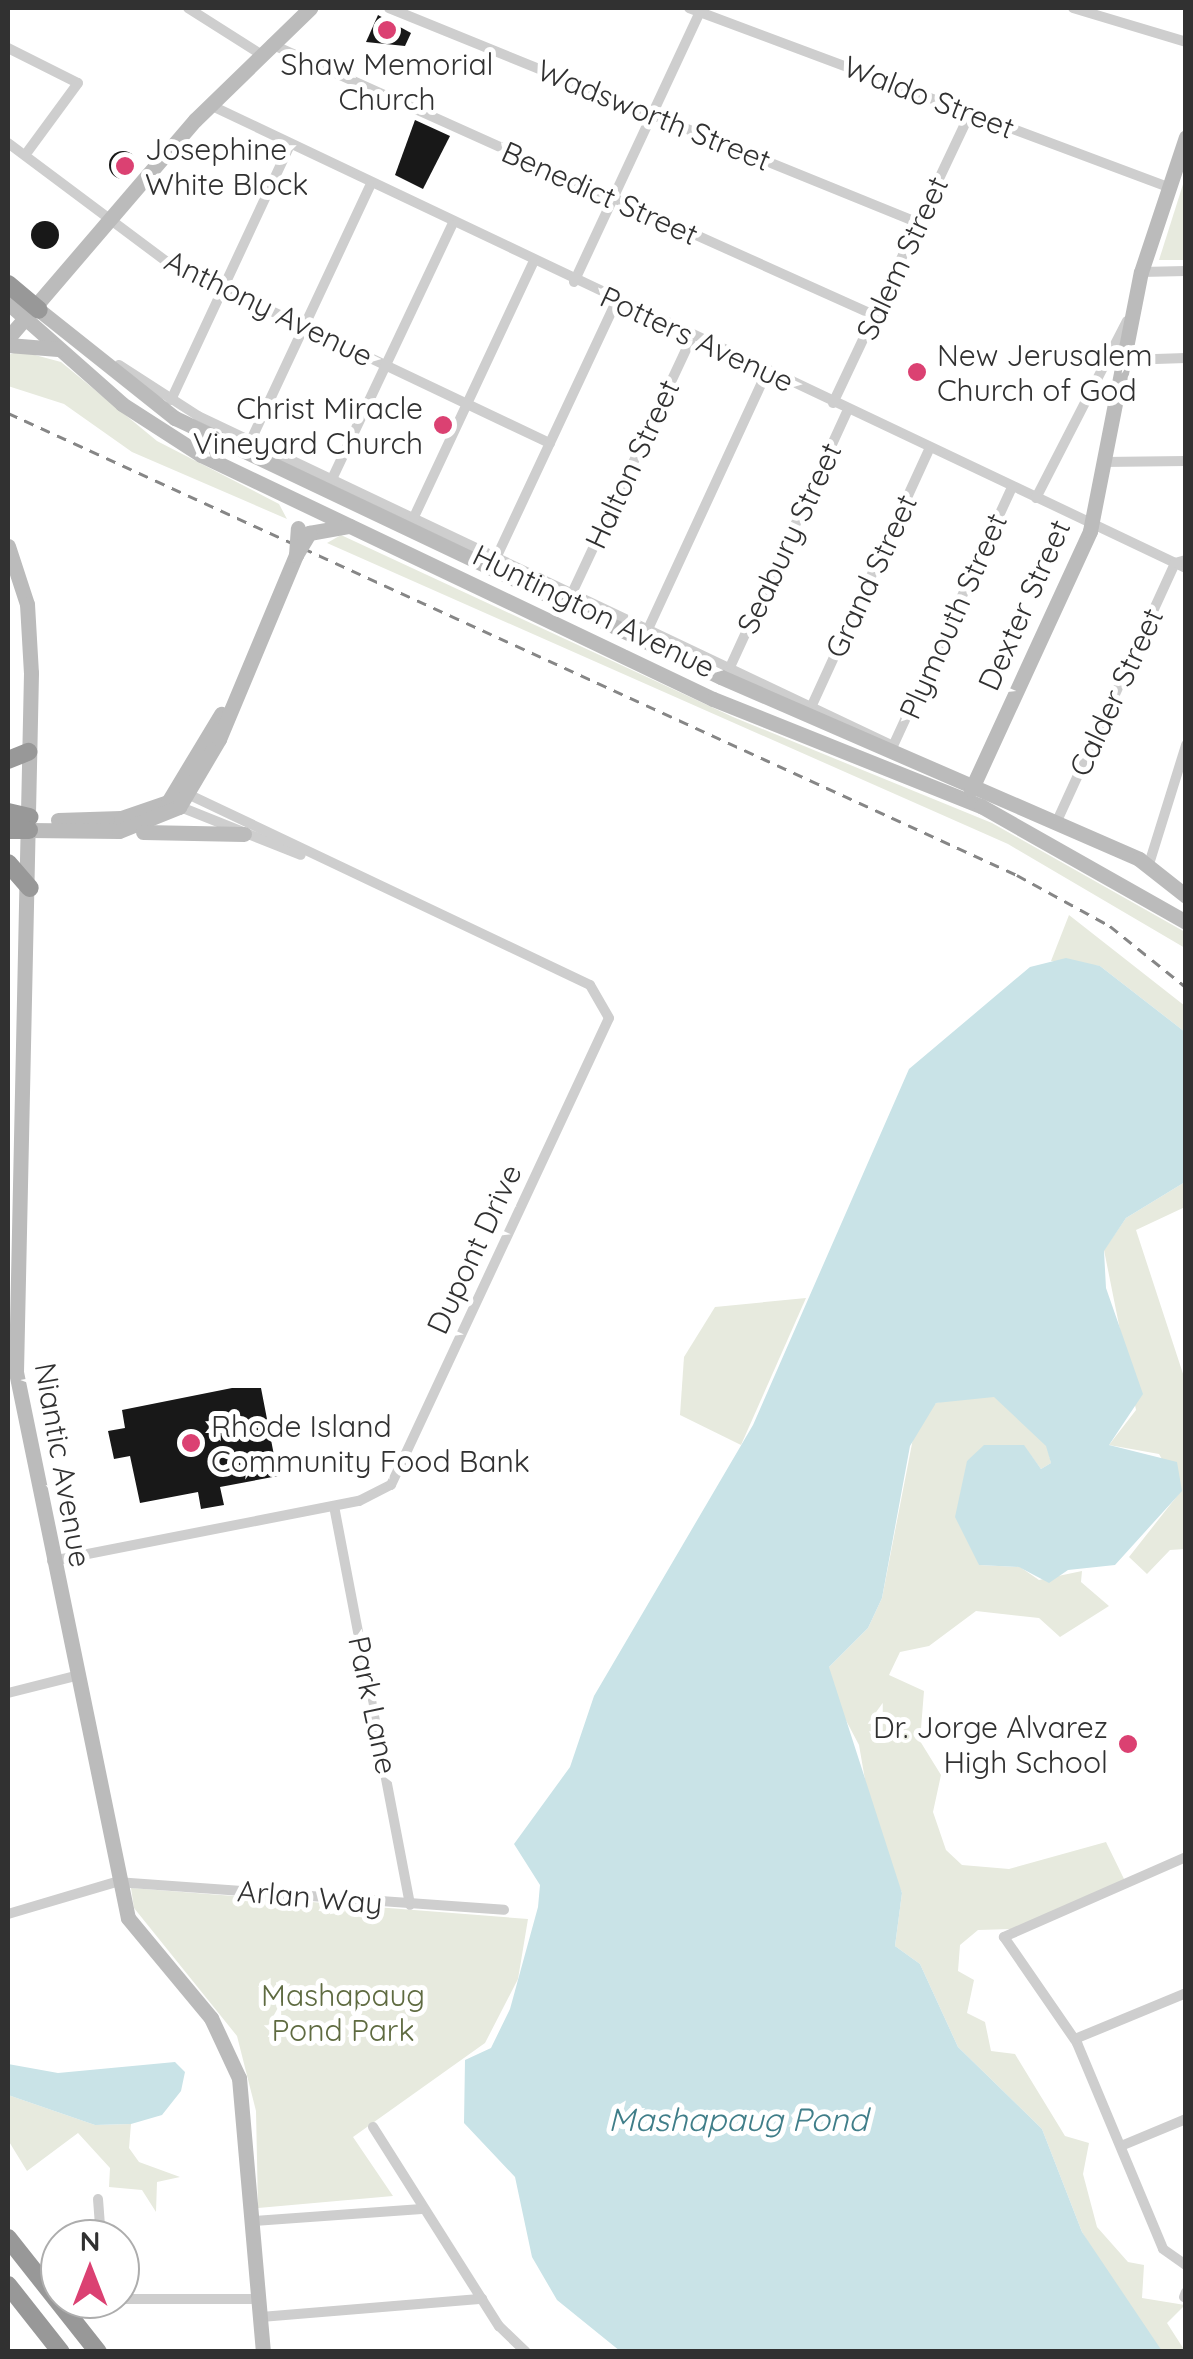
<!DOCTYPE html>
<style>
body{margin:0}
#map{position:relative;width:1193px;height:2359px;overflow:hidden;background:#fff;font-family:Quicksand,sans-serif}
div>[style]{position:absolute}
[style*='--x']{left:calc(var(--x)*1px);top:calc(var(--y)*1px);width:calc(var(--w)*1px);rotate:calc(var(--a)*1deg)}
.green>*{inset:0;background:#e7eade}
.water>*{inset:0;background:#c9e3e7}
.building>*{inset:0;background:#181818}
.round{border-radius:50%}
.street>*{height:10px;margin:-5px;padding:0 5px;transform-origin:5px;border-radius:5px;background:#cecece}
.secondary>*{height:15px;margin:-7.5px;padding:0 7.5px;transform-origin:7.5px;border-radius:7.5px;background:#bbb}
.highway>*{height:18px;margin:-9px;padding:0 9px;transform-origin:9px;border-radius:9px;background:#989898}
.rail>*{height:2.5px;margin-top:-1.25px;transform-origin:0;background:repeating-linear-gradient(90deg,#868686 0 10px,transparent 0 18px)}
.secondary-bridge>*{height:15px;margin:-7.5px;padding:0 7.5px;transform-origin:7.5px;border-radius:7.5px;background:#bbb}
.dots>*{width:28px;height:28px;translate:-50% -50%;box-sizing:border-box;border:5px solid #fff;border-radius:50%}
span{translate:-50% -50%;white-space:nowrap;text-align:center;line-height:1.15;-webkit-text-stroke:10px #fff;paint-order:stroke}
.poi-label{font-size:30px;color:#313131}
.left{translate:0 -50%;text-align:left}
.right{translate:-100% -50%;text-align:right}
.street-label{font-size:30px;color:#313131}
.park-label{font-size:30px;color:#5f6b41}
.water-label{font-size:32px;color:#407e89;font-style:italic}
.frame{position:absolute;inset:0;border:10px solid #313131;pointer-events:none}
.north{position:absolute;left:40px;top:2219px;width:100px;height:100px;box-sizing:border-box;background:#fff;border:2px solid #adadad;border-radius:50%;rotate:0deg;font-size:28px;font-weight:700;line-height:40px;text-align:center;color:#313131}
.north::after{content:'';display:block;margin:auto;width:35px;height:45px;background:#db4172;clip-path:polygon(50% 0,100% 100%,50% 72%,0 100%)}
</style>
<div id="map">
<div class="green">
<i style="clip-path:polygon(1185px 178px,1185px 260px,1159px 260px)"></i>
<i style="clip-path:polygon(20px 351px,61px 362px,157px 441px,279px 504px,287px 519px,132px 452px,64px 404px,8px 386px,8px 355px)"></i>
<i style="clip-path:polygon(341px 535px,733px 717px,992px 823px,1185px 932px,1185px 948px,1008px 844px,327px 543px)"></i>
<i style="clip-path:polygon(1069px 915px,1185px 1006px,1185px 1032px,1100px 966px,1051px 961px)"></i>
<i style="clip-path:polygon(1185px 1182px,1185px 1207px,1136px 1230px,1186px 1383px,1185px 1549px,1170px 1550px,1147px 1574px,1129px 1557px,1181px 1491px,1159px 1454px,1109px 1445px,1136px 1410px,1104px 1250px,1126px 1218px)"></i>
<i style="clip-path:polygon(806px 1298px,741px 1445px,680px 1415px,684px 1357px,715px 1307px)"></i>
<i style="clip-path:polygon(976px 1394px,995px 1397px,1047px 1445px,1051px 1463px,1041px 1469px,1023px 1445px,967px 1461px,979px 1565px,1020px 1567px,1039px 1580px,1082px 1571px,1081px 1582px,1109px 1606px,1060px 1637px,1039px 1618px,976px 1611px,929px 1646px,900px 1652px,889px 1675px,924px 1691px,920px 1741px,941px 1775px,933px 1812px,946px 1850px,962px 1865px,1009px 1869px,1106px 1842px,1125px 1881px,1011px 1929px,978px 1930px,960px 1945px,958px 1971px,974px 1980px,967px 2013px,985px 2022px,991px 2051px,1015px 2054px,1065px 2136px,1089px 2143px,1083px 2174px,1097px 2227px,1128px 2262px,1144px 2265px,1142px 2298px,1185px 2305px,1167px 2323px,1185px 2351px,1162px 2351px,1138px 2325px,1082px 2232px,1042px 2129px,958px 2047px,920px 1964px,895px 1946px,902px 1893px,872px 1820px,859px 1745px,831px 1692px,829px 1667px,868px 1628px,882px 1598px,916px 1423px,936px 1403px)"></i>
<i style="clip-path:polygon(131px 1888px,528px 1919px,518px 1979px,485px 2043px,353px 2137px,393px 2196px,258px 2208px,256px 2111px,237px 2036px,134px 1908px)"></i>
<i style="clip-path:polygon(8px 2095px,95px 2125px,131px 2124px,129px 2148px,139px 2162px,180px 2177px,157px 2182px,156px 2212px,142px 2190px,109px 2187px,110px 2168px,78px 2133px,27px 2171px,8px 2140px)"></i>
</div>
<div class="water">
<i style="clip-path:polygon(1066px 958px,1100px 966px,1185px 1032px,1185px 1182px,1126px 1218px,1104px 1251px,1106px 1288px,1143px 1394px,1109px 1445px,1177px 1462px,1182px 1491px,1115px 1565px,1068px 1570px,1049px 1583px,1019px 1567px,979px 1565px,955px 1517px,967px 1461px,984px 1445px,1024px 1445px,1041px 1469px,1051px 1463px,1046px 1446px,994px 1397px,936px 1403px,910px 1446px,882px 1598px,868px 1628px,829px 1667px,902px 1893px,895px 1946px,920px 1964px,958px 2047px,1042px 2129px,1082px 2232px,1162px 2351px,620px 2351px,557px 2300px,532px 2257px,515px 2177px,464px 2123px,465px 2060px,491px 2048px,510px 2009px,538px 1907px,540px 1885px,514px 1844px,570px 1767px,594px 1696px,753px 1425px,909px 1069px,1030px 967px)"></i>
<i style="clip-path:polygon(175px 2062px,185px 2072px,181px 2091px,162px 2115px,131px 2124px,95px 2125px,8px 2095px,8px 2064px,58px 2073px)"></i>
</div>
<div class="building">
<i style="clip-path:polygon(378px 15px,411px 33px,405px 46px,366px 42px)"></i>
<i style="clip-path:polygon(415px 120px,450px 136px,423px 189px,395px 175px)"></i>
<i class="round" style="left:109px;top:151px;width:28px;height:28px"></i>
<i class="round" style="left:31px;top:221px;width:28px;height:28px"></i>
<i style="clip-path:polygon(232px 1388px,261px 1388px,278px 1476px,220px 1487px,224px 1505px,201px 1509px,198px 1492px,140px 1503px,130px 1456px,114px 1459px,108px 1431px,125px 1428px,122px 1410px)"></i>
</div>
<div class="street">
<i style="--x:188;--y:8;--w:88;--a:32.4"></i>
<i style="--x:389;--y:8;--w:572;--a:22.08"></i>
<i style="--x:689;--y:8;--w:511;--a:20.49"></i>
<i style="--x:1073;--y:8;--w:118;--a:16.7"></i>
<i style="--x:271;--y:44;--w:661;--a:24.2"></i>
<i style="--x:8;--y:48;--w:78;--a:26.6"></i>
<i style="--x:78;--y:83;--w:84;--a:126.3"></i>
<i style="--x:210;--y:105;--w:1080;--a:25.38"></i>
<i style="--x:8;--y:143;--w:197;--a:36.8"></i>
<i style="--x:166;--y:261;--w:425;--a:25.4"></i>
<i style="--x:1141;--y:272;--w:45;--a:-1.3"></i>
<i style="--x:574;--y:282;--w:298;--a:-65"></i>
<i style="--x:1125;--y:360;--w:61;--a:-1.9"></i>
<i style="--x:119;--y:365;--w:94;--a:32.8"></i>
<i style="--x:198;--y:416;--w:769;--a:25.4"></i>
<i style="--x:893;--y:746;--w:285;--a:-65.3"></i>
<i style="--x:171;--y:400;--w:281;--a:-65"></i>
<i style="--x:833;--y:403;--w:321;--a:-64.7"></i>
<i style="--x:251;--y:440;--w:280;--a:-64.9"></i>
<i style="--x:1103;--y:462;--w:83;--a:-0.7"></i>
<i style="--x:332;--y:479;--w:281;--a:-64.7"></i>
<i style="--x:1036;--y:498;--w:199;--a:-62.8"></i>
<i style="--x:414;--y:517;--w:280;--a:-64.9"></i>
<i style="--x:497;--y:556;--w:280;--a:-64.9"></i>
<i style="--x:573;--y:591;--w:280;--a:-64.9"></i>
<i style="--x:649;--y:627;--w:281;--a:-65.2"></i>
<i style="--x:731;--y:665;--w:281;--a:-65.4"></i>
<i style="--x:813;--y:703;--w:281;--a:-65.4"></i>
<i style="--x:178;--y:806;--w:132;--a:21.7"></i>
<i style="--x:1057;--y:821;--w:284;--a:-65.4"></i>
<i style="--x:1175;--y:563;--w:11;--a:-15"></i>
<i style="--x:1149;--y:864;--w:125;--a:-72.7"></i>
<i style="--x:334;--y:1506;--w:406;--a:79.2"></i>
<i style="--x:52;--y:1561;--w:313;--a:-11.1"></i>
<i style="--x:359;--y:1501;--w:36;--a:-27"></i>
<i style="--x:391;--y:1485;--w:515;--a:-64.98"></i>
<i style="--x:609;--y:1018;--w:38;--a:-120"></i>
<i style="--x:590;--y:985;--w:453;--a:-154.6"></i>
<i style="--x:8;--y:1693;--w:69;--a:-14.2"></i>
<i style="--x:1186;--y:1857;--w:199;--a:156.3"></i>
<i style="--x:1004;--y:1937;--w:129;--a:55.4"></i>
<i style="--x:1077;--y:2043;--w:223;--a:67.3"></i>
<i style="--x:1163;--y:2249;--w:28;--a:35"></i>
<i style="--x:8;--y:1914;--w:113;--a:-16.5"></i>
<i style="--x:116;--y:1882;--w:389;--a:4.1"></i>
<i style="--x:1075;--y:2039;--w:120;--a:-22.5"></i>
<i style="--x:373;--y:2127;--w:236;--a:57.7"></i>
<i style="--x:499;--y:2326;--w:37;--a:44"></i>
<i style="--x:1121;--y:2146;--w:70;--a:-22.6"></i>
<i style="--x:98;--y:2199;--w:40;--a:85.7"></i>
<i style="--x:254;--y:2221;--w:168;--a:-4.1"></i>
<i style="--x:1184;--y:2297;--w:5;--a:-68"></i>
<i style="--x:106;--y:2299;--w:153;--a:0"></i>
<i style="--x:261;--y:2317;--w:222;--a:-4.7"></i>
</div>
<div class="secondary">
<i style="--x:8;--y:303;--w:152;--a:41.5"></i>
<i style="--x:122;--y:404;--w:94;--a:32.8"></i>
<i style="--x:201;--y:455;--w:567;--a:25.48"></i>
<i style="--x:713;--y:699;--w:289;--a:21.8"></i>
<i style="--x:981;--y:806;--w:236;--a:29.5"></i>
<i style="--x:39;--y:310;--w:174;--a:38.5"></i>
<i style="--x:175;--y:418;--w:604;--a:25.38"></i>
<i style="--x:721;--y:677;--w:456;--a:23.5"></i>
<i style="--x:1139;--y:859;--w:60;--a:38.2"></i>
<i style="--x:8;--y:338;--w:287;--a:-49.4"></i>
<i style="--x:195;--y:120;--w:161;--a:-44.2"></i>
<i style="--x:8;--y:345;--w:50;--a:4.6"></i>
<i style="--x:309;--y:533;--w:41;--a:-9.9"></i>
<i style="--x:8;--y:546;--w:61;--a:71.9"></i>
<i style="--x:27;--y:604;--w:69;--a:86.7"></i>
<i style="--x:31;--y:673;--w:699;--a:91.23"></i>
<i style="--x:16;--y:1372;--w:557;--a:78.41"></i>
<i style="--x:128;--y:1918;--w:130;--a:50.3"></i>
<i style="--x:211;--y:2018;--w:66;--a:65"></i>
<i style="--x:239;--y:2078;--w:275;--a:85"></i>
<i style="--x:971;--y:790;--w:285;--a:-65.3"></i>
<i style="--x:1090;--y:531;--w:264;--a:-78.9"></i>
<i style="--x:1141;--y:272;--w:142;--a:-71.6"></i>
<i style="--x:58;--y:820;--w:63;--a:-1.8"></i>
<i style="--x:121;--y:818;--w:50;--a:-18.8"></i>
<i style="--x:168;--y:802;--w:103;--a:-58.9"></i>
<i style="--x:29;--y:830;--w:90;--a:0.6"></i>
<i style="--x:119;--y:831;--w:65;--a:-21.8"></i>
<i style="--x:179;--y:807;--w:79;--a:-59.5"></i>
<i style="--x:219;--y:739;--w:199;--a:-67.3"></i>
<i style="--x:143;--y:832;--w:101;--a:1.1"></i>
</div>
<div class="highway">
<i style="--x:8;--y:284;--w:40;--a:40"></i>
<i style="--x:8;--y:760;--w:22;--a:-22"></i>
<i style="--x:8;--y:812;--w:22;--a:13"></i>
<i style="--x:8;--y:830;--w:21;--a:0"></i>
<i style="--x:8;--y:863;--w:33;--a:49"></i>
<i style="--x:8;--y:2238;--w:145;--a:51.7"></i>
<i style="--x:8;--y:2285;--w:85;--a:51.7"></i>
</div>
<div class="rail">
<i style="--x:8;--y:413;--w:1110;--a:24.6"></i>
<i style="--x:1017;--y:875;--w:106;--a:28.7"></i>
<i style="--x:1110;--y:926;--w:97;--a:38.8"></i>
</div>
<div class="secondary-bridge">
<i style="--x:296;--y:555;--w:27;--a:-86"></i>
<i style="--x:296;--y:555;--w:26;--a:-59"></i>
</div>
<div class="dots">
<i style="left:387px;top:30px;background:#db4172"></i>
<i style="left:125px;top:166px;background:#db4172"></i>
<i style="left:917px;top:372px;background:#db4172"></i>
<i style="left:443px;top:425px;background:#db4172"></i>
<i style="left:191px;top:1443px;background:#db4172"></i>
<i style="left:1128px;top:1744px;background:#db4172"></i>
</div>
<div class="poi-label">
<span style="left:387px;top:81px">Shaw Memorial<br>Church</span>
<span class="left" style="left:145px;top:166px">Josephine<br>White Block</span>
<span class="left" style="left:937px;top:372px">New Jerusalem<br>Church of God</span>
<span class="right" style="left:423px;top:425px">Christ Miracle<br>Vineyard Church</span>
<span class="left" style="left:211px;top:1443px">Rhode Island<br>Community Food Bank</span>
<span class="right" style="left:1108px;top:1744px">Dr. Jorge Alvarez<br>High School</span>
</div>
<div class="street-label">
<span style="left:929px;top:97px;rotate:21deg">Waldo Street</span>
<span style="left:654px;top:115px;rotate:22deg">Wadsworth Street</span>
<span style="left:600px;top:193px;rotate:24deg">Benedict Street</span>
<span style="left:902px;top:258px;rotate:-65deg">Salem Street</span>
<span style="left:269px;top:308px;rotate:26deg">Anthony Avenue</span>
<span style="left:697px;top:339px;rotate:25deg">Potters Avenue</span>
<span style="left:632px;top:464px;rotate:-65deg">Halton Street</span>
<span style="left:789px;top:538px;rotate:-65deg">Seabury Street</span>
<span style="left:871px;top:576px;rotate:-65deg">Grand Street</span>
<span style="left:1024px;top:605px;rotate:-66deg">Dexter Street</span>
<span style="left:594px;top:611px;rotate:26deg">Huntington Avenue</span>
<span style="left:953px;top:616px;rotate:-66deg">Plymouth Street</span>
<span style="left:1116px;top:692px;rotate:-65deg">Calder Street</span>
<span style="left:474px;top:1249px;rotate:-65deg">Dupont Drive</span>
<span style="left:63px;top:1465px;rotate:80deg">Niantic Avenue</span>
<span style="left:373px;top:1705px;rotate:78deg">Park Lane</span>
<span style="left:310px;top:1897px;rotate:5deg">Arlan Way</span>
</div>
<div class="park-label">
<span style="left:343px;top:2012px">Mashapaug<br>Pond Park</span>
</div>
<div class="water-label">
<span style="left:738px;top:2119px">Mashapaug Pond</span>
</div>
<div class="frame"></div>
<div class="north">N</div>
</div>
